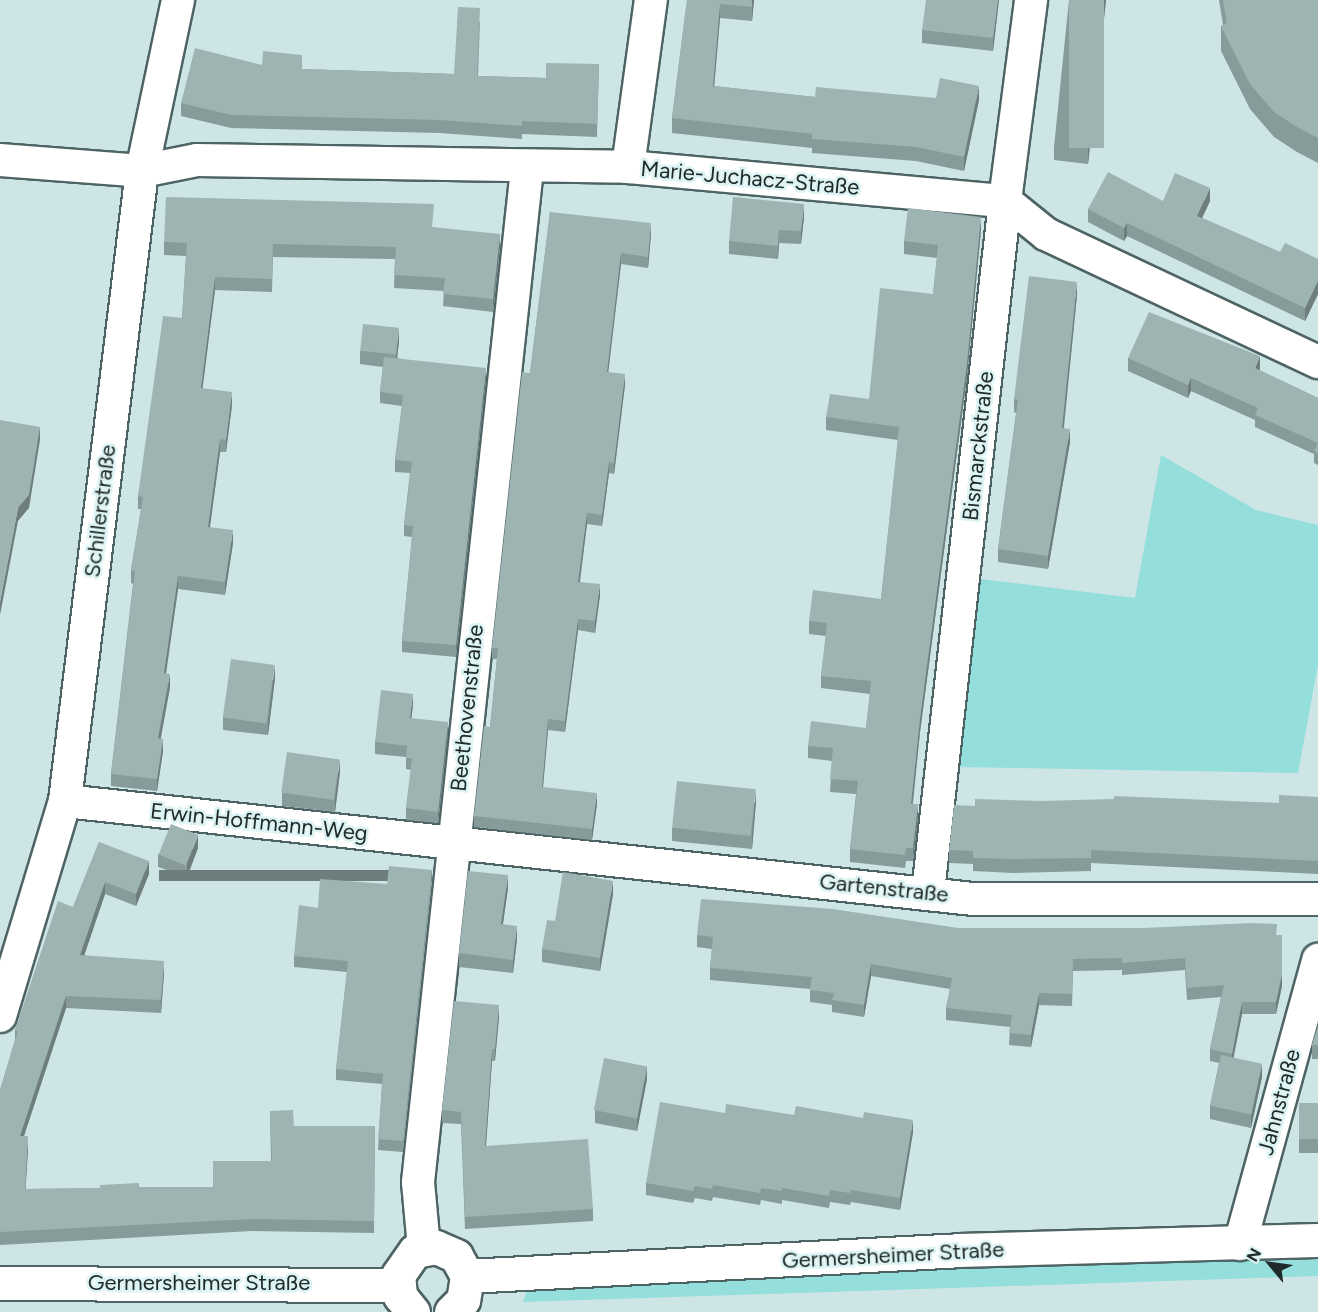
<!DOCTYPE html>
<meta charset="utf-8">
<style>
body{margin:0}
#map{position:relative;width:1318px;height:1312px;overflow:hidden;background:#cee5e5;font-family:Figtree,sans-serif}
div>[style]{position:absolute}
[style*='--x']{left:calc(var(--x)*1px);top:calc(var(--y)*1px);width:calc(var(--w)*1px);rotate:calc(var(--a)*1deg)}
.green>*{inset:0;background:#94dedc}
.roads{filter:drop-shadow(2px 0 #4e6363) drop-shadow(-2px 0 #4e6363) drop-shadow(0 2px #4e6363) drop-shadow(0 -2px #4e6363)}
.minor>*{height:32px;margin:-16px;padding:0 16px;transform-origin:16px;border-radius:16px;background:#fff}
.secondary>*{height:33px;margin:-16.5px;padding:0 16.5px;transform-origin:16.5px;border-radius:16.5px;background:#fff}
.wall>*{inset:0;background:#879b9a;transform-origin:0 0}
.shaded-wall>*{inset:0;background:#6e7e7d;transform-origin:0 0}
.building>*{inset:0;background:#9db4b3;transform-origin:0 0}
span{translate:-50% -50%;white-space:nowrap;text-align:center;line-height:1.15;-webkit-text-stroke:5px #dbf3f2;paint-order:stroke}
.street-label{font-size:22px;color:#212a2a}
.north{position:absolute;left:1240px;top:1234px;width:60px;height:60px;-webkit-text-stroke:4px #dbf3f2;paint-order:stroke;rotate:299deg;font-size:16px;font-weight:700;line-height:24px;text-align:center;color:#212a2a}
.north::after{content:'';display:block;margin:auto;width:21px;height:27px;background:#212a2a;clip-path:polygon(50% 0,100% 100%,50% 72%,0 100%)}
</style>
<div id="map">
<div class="green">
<i style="clip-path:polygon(1161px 455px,1256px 510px,1318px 525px,1318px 665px,1298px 773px,955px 767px,973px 578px,1135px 598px)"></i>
<i style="clip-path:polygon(1318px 1249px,1318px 1276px,523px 1302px,529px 1285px)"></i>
</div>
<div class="roads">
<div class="minor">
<i style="--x:0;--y:160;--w:142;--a:4.4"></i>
<i style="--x:142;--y:171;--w:56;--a:-11.3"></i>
<i style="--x:197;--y:160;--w:431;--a:0.9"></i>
<i style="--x:628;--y:167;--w:379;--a:5.2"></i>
<i style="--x:1005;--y:201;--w:53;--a:38.8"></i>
<i style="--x:1046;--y:234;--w:301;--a:25.2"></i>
<i style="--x:628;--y:167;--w:169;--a:-82.2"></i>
<i style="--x:65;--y:801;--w:913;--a:6.16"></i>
<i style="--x:973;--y:899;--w:345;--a:0"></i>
<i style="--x:928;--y:892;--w:695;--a:-83.64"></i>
<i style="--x:1005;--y:201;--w:203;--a:-82.6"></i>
<i style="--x:0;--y:1016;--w:225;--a:-73.2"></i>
<i style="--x:65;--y:801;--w:635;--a:-83.03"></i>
<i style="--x:142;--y:171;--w:175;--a:-78.1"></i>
<i style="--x:1240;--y:1244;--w:295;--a:-74.6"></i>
<i style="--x:424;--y:1248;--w:66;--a:-95.2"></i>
<i style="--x:418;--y:1182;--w:1020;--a:-83.86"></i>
</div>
<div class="secondary">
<i style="--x:467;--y:1276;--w:491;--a:-3"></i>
<i style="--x:957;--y:1250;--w:361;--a:-1.6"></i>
<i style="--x:0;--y:1283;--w:397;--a:0.3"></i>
<i style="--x:413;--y:1312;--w:21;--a:-129"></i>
<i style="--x:400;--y:1296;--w:21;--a:-95"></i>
<i style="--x:398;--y:1275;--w:29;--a:-55"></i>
<i style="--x:415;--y:1251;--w:21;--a:-11"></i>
<i style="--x:436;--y:1247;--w:22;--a:24"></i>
<i style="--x:456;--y:1256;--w:23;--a:61"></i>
<i style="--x:467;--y:1276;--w:24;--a:99"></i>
<i style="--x:463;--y:1300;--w:17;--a:135"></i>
</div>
</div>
<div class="wall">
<i style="clip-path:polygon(687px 0,754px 0,752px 21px,720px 18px,714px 86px,815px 97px,936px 98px,979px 100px,964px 171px,916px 161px,812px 153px,812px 148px,672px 133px,672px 118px)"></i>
<i style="clip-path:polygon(999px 0,993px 51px,922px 43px,922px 30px)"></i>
<i style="clip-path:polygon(1069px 0,1106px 0,1088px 164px,1054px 160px,1054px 147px)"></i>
<i style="clip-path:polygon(1219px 0,1318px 0,1318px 163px,1297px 152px,1274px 137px,1250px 109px,1221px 51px,1221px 26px,1223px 25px)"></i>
<i style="clip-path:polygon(480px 21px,478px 76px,546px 78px,599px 64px,597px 137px,522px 134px,522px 139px,440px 133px,231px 128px,181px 116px,181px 103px,262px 65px,302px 69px,454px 74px)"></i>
<i style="clip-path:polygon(1163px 201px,1210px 201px,1202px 218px,1280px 252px,1318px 259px,1318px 294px,1305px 321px,1127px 236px,1124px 241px,1088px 222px,1088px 209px)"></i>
<i style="clip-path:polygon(550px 212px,651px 234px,648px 268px,621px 264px,608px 372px,625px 385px,614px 474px,609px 473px,602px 526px,587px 524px,580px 582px,600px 595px,595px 633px,578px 630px,565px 732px,548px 730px,543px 787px,597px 804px,592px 840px,474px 827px,474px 816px,490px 727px,497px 659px,492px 659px,492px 648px,530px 373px)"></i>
<i style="clip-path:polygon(804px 217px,801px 244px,779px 243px,778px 259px,729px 254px,729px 241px)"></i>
<i style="clip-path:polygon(433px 227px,500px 247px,493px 312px,443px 306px,444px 291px,394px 288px,395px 259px,273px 257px,272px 292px,215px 290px,202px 388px,232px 405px,226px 452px,220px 452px,210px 527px,233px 543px,225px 595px,178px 589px,166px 674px,170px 687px,161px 738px,163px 751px,157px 791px,111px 786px,111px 774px,133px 584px,131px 583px,131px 570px,141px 509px,138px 509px,138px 496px,182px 318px,186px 256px,164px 255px,164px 242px)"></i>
<i style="clip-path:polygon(981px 230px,967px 377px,920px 732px,913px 804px,918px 817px,913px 861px,906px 861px,905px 868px,850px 862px,850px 849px,856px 794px,830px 792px,832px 761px,808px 758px,808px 746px,866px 728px,870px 694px,821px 688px,821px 676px,826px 636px,809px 634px,809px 621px,881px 599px,898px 440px,826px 430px,826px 417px,869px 399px,933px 294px,937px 258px,904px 254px,904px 241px)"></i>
<i style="clip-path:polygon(1077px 295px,1064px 428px,1070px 442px,1048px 569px,998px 562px,998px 549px,1016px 413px,1014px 412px,1014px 399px)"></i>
<i style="clip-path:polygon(399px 341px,397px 358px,486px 379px,456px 657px,402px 652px,402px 641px,412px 537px,404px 536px,404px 525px,410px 473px,395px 472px,395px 460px,402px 406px,380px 403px,380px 392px,383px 367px,360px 364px,360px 351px)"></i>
<i style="clip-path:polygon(1128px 358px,1260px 369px,1259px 370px,1318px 398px,1318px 465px,1314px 463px,1314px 454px,1255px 427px,1255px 420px,1191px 391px,1188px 398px,1128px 371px)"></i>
<i style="clip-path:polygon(275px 678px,268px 735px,223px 730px,223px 717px)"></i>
<i style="clip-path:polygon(413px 705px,411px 719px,448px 734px,438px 823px,406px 820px,406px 808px,411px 770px,406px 769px,406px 757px,375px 754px,375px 742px)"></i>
<i style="clip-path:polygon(340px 772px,335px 812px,282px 806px,282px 793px)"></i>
<i style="clip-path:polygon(1318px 797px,1318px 874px,1091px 863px,1091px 871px,1013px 873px,973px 871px,973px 864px,949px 863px,949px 850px,975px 806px,1041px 801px,1279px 803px)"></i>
<i style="clip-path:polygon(756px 802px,752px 849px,672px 841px,672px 828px)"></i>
<i style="clip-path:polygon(99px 842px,149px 874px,136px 906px,105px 894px,84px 955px,164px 973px,161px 1013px,66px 1008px,24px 1136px,28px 1149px,25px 1189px,213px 1187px,271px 1161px,270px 1111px,294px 1126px,375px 1126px,374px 1233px,252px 1231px,0 1245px,0 1090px,15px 1040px,15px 1030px,73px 907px)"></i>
<i style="clip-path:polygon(198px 848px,187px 877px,158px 867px,158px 854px)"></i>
<i style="clip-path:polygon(432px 881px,403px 1152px,378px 1150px,382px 1084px,336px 1080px,336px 1069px,347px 972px,294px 967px,294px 956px,318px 908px,387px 884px)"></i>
<i style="clip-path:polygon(508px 888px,503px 924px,517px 939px,513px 973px,459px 967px,459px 953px)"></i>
<i style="clip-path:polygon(613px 894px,600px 971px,542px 962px,542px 949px,555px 921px)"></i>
<i style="clip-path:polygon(958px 928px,1277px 935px,1282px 986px,1276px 1014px,1242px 1014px,1233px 1057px,1262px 1077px,1251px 1128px,1210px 1119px,1210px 1106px,1219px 1063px,1210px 1061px,1210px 1049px,1221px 997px,1187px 1000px,1185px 970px,1122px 975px,1122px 970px,1073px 971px,1072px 1006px,1039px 1005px,1031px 1047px,1009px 1045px,1010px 1027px,946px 1020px,946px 1008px,950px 989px,871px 976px,864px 1017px,832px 1012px,832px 1005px,810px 1002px,810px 989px,710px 980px,710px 968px,712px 949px,697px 947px,697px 935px)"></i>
<i style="clip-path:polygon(499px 1017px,495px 1061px,492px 1061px,486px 1146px,593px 1209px,593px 1221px,465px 1229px,461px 1124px,442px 1123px,442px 1110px)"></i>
<i style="clip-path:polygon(1318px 1026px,1318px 1059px,1312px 1059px,1312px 1045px)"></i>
<i style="clip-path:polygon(647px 1079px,637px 1131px,595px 1123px,595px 1110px)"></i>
<i style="left:1318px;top:1103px;width:50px;height:19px;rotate:90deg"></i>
<i style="clip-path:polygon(725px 1113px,794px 1115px,913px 1132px,900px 1210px,851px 1202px,850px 1205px,830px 1202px,829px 1208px,782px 1200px,782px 1204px,761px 1200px,760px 1205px,713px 1197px,712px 1201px,695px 1198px,693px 1203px,646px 1195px,646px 1183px)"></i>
</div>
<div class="shaded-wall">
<i style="clip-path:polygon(752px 0,754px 0,752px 21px)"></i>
<i style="clip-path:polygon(998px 0,999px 0,993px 51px,993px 38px)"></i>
<i style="clip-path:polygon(1104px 0,1106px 0,1088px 164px,1088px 151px)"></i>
<i style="clip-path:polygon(720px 4px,720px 18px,713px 100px,713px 86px)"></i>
<i style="clip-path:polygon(979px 86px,979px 100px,964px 171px,964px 157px)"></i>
<i style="clip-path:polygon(1210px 188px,1210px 201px,1197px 229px,1197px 216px)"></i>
<i style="clip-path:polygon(804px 204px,804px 217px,801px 244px,801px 231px)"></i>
<i style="clip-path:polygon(981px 217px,981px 230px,967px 377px,920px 732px,911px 816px,911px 804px,920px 719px)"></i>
<i style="clip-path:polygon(651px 223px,651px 234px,648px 268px,648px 257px)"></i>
<i style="clip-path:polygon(1127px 223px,1127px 236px,1124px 241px,1124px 228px)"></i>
<i style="clip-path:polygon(779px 230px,779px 243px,778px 259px,778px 246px)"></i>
<i style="clip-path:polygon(500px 234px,500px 247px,493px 312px,493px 299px)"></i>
<i style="clip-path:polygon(621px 253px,621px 264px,607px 383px,607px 372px)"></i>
<i style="clip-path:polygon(215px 277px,215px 290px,201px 401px,201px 388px)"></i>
<i style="clip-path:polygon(1318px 281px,1318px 294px,1305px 321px,1305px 308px)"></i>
<i style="clip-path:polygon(1077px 282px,1077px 295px,1062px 441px,1062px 428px)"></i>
<i style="clip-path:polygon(399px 328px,399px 341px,396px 368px,396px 355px)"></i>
<i style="clip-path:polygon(1260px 356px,1260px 369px,1255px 381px,1255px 368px)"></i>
<i style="clip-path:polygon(486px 368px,486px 379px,456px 657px,456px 645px)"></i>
<i style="clip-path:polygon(625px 374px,625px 385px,614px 474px,614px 463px)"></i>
<i style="clip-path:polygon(1191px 378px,1191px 391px,1188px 398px,1188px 385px)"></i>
<i style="clip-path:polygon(232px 392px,232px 405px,226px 452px,226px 440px)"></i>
<i style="clip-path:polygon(40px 427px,40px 440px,29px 508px,18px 521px,0 615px,0 602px,18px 508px)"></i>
<i style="clip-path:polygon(1070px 429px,1070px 442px,1048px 569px,1048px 556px)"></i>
<i style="clip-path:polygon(220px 439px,220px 452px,208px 540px,208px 527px)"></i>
<i style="clip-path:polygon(609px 462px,609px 473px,602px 526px,602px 515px)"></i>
<i style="clip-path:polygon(587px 513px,587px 524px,578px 593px,578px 582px)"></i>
<i style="clip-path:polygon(233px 530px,233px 543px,225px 595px,225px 582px)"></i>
<i style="clip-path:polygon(178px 576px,178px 589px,164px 686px,164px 673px)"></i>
<i style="clip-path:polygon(600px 584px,600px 595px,595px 633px,595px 621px)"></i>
<i style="clip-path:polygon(578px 619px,578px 630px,565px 732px,565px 721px)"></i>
<i style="clip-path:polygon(275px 665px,275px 678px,268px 735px,268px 722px)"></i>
<i style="clip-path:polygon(170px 674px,170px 687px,158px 751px,158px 738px)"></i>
<i style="clip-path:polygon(413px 694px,413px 705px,410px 730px,410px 718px)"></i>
<i style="clip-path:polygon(548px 719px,548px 730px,542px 798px,542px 787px)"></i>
<i style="clip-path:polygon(448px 722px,448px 734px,438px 823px,438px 812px)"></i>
<i style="clip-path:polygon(163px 739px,163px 751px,157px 791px,157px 779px)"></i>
<i style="clip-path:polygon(340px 759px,340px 772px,335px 812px,335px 799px)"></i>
<i style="clip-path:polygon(756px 789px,756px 802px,752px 849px,752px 836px)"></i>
<i style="clip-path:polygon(597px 793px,597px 804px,592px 840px,592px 829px)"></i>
<i style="clip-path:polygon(918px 804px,918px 817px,913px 861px,913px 848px)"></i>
<i style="clip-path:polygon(198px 835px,198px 848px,187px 877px,187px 864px)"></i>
<i style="clip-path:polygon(149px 861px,149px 874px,136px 906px,136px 894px)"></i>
<i style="left:432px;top:870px;width:11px;height:273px;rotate:90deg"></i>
<i style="clip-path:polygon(508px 875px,508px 888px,501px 937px,501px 924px)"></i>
<i style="clip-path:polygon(613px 881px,613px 894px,600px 971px,600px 958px)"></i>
<i style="clip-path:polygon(105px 882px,105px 894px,80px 968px,80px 955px)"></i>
<i style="clip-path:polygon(517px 926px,517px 939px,513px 973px,513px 960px)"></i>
<i style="clip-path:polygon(164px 961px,164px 973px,161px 1013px,161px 1000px)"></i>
<i style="clip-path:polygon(871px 964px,871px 976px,864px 1017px,864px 1005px)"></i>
<i style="clip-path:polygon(1282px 974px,1282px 986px,1276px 1014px,1276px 1002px)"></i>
<i style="clip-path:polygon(1039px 993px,1039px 1005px,1031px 1047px,1031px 1035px)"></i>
<i style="clip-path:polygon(66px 996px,66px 1008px,20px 1148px,20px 1136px)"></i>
<i style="clip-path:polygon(1242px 1002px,1242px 1014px,1232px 1066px,1232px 1054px)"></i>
<i style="clip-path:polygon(499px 1005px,499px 1017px,495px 1061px,495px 1049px)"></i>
<i style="clip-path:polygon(492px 1049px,492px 1061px,485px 1158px,485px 1146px)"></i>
<i style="clip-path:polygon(1262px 1064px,1262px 1077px,1251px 1128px,1251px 1115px)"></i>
<i style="clip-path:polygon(647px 1066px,647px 1079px,637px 1131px,637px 1118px)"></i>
<i style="clip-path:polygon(913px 1120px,913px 1132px,900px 1210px,900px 1198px)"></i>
<i style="clip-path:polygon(28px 1136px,28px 1149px,25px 1201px,25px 1189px)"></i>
</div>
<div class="building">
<i style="clip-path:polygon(687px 0,752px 0,752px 7px,720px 4px,713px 86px,815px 97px,816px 87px,936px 98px,940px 78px,979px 86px,964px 157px,916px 147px,812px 139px,812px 134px,672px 118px)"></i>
<i style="clip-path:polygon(926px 0,998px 0,993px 38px,922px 30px)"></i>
<i style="left:1069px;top:0;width:35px;height:148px"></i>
<i style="clip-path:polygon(1223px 0,1318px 0,1318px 138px,1297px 127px,1274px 112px,1250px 84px,1221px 26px,1227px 23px)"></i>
<i style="clip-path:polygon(458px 7px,480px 8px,477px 76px,546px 78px,546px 63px,599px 64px,597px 124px,522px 121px,522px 126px,440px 120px,231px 115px,181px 103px,195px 48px,262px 65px,263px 51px,302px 55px,302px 69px,454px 74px)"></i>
<i style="clip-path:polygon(1108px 172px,1163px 201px,1175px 173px,1210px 188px,1197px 216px,1280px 252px,1285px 243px,1318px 259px,1318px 281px,1305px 308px,1127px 223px,1124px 228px,1088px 209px)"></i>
<i style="clip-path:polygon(166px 197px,434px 204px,432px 227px,500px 234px,493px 299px,443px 294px,445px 278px,394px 275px,396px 247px,273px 244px,272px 279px,215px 277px,201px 388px,232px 392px,226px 440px,220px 439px,208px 527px,233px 530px,225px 582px,178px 576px,164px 673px,170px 674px,158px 738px,163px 739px,157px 779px,111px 774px,135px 571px,131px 570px,143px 497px,138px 496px,163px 316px,182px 318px,187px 243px,164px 242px)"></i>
<i style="clip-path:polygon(733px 197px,804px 204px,801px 231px,779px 230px,778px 246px,729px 241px)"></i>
<i style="clip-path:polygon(908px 208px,981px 217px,967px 364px,920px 719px,911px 804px,918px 804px,913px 848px,906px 848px,905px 855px,850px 849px,858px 781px,830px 779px,833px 748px,808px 746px,811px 721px,866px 728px,871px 681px,821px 676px,827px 623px,809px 621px,813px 590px,881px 599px,899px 427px,826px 417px,830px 394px,869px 399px,880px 288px,933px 294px,938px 245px,904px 241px)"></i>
<i style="clip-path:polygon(550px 212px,651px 223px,648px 257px,621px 253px,607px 372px,625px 374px,614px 463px,609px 462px,602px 515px,587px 513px,578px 582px,600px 584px,595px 621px,578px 619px,565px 721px,548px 719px,542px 787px,597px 793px,592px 829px,474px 816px,484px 726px,490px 727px,498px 648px,492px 648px,522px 372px,530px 373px)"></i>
<i style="clip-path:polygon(1029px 276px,1077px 282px,1062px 428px,1070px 429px,1048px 556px,998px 549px,1018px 400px,1014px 399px)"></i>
<i style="clip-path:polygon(1149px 312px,1260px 356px,1255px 368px,1318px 398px,1318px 443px,1255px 415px,1258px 408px,1191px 378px,1188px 385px,1128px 358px)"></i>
<i style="left:363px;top:324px;width:36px;height:27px;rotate:6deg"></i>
<i style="clip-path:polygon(384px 357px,486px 368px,456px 645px,402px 641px,413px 526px,404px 525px,412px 462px,395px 460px,403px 395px,380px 392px)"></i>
<i style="clip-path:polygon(0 420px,40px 427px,29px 495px,18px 508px,0 602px)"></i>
<i style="clip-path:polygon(1318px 443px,1318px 453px,1314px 451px)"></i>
<i style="left:231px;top:659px;width:44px;height:59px;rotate:8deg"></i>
<i style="clip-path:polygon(381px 690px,413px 694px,410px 718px,448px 722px,438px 812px,406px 808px,412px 758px,406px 758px,407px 746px,375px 742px)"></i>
<i style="left:287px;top:752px;width:53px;height:41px;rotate:8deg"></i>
<i style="left:677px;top:781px;width:79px;height:47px;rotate:6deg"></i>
<i style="clip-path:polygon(1279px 795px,1318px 797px,1318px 861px,1091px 850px,1091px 858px,1013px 859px,973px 858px,973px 851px,949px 850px,954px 805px,975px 806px,975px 799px,1041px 801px,1114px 799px,1114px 796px,1279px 803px)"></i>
<i style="left:171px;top:824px;width:29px;height:33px;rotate:22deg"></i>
<i style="clip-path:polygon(99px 842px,149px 861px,136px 894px,105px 882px,80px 955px,164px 961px,161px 1000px,66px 996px,20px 1136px,28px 1136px,25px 1189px,100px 1188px,100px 1185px,139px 1183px,139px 1187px,213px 1187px,213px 1161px,272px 1161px,270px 1111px,293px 1110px,294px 1126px,375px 1126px,374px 1221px,252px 1219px,0 1232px,0 1090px,18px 1031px,15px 1030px,58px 901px,73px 907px)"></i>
<i style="clip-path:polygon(389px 866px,432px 870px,403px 1141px,378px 1139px,383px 1074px,336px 1069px,348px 961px,294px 956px,299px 905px,318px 908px,320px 879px,387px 884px)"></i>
<i style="clip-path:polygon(468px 871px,508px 875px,501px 924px,517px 926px,513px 960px,459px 953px)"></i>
<i style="clip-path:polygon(563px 872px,613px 881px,600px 958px,542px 949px,547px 920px,555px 921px)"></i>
<i style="clip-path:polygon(701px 899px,833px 909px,958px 928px,1143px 928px,1251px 923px,1277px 924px,1276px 935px,1282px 935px,1282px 974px,1276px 1002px,1242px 1002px,1232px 1054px,1210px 1049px,1224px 985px,1187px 988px,1185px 958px,1122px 963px,1122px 958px,1073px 959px,1072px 994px,1039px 993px,1031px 1035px,1009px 1033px,1012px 1015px,946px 1008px,952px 978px,871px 964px,864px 1005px,832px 1000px,834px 993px,810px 990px,812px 977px,710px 968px,713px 937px,697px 935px)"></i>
<i style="clip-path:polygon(454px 1001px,499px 1005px,495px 1049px,492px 1049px,485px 1146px,588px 1139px,593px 1209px,465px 1217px,461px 1112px,442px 1110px)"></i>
<i style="clip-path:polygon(1318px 1026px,1318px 1045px,1312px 1045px)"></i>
<i style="left:1221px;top:1055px;width:42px;height:52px;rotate:12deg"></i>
<i style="left:604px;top:1058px;width:44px;height:53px;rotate:11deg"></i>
<i style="clip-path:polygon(660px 1102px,725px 1113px,726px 1104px,794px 1115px,796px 1106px,863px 1118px,864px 1112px,913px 1120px,900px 1198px,851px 1190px,850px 1193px,830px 1190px,829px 1196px,782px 1188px,782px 1191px,761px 1188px,760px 1193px,713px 1185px,712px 1189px,695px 1186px,693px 1191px,646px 1183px)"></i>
<i style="left:1318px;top:1103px;width:36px;height:19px;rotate:90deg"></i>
</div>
<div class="street-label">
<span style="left:750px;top:178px;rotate:5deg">Marie-Juchacz-Straße</span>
<span style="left:978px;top:446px;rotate:-84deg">Bismarckstraße</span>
<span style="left:100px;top:511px;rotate:-83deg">Schillerstraße</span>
<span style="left:467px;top:708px;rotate:-84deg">Beethovenstraße</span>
<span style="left:259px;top:822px;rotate:6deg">Erwin-Hoffmann-Weg</span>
<span style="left:884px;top:888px;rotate:6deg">Gartenstraße</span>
<span style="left:1279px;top:1102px;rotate:-75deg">Jahnstraße</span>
<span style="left:893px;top:1255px;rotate:-3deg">Germersheimer Straße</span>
<span style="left:199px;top:1283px">Germersheimer Straße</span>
</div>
<div class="north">N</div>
</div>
